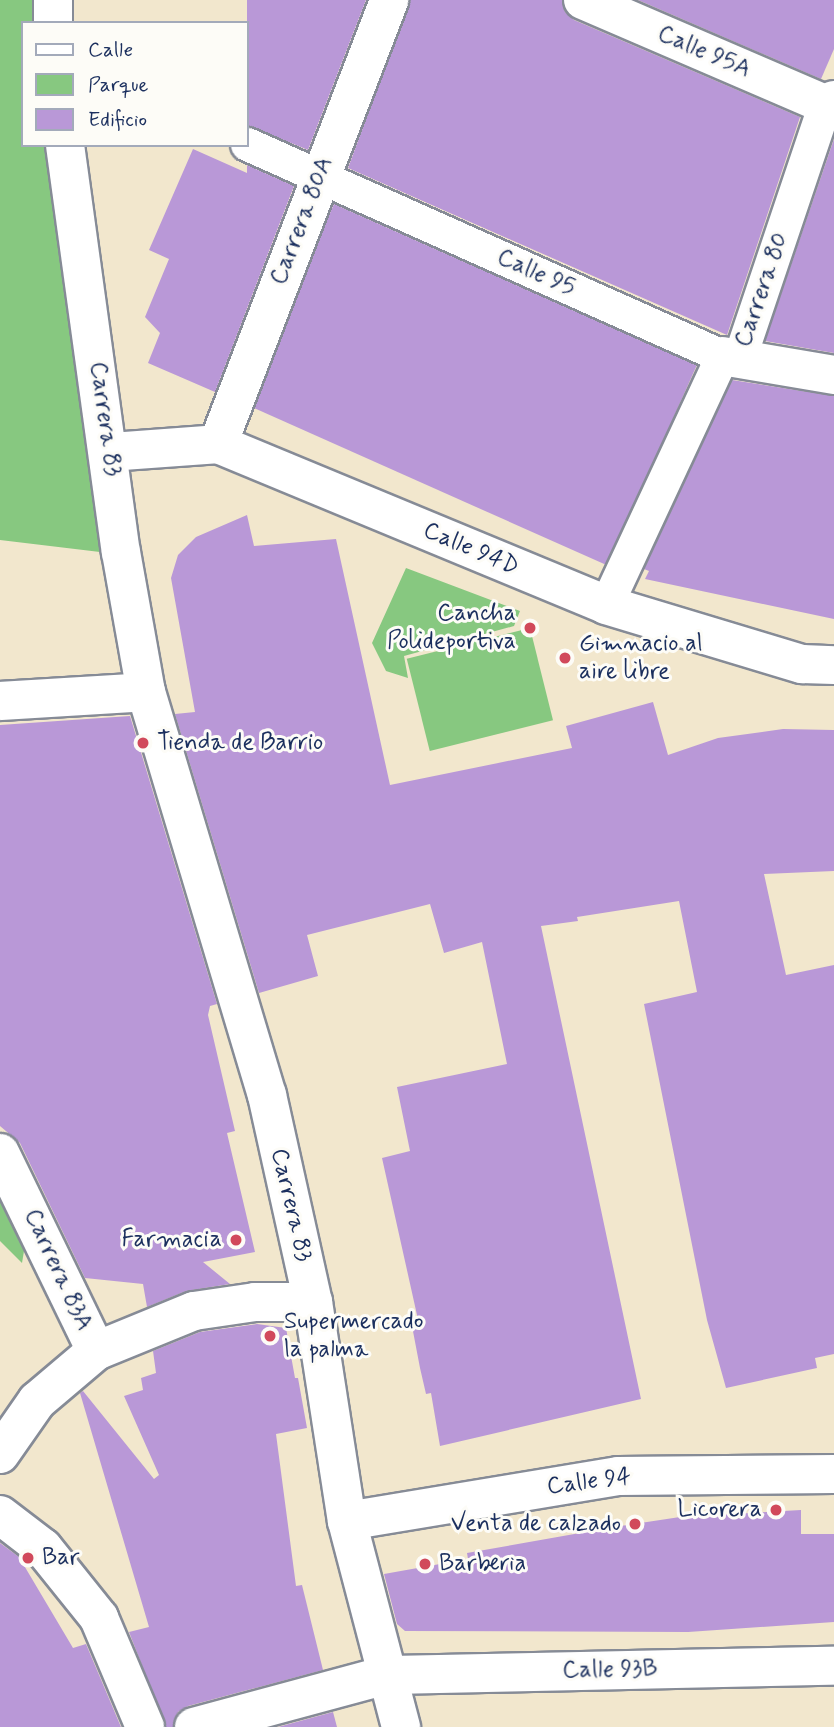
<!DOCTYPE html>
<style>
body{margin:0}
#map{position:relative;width:834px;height:1727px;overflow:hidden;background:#f2e7cd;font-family:Mynerve,sans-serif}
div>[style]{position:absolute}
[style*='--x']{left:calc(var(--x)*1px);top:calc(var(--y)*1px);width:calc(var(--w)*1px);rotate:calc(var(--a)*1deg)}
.green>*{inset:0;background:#87c880;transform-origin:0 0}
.building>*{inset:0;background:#b998d7;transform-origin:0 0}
.roads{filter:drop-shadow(2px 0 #868b96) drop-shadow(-2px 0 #868b96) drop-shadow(0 2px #868b96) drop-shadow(0 -2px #868b96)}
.pedestrian>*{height:33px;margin:-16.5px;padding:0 16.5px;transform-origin:16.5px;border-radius:16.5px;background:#fff}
.minor>*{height:38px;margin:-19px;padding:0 19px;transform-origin:19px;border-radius:19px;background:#fff}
.tertiary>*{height:38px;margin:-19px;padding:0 19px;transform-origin:19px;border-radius:19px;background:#fff}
.dots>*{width:19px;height:19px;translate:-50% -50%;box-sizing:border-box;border:4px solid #fdfcf7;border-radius:50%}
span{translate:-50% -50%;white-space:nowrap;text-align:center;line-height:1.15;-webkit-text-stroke:6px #fdfcf7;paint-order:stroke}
.street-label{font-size:24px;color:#1b2f5e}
.poi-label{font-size:24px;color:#1b2f5e}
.right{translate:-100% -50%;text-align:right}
.left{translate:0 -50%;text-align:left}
.legend{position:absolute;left:21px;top:21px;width:228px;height:126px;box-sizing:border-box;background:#fdfcf7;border:2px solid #a3aaba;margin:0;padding:9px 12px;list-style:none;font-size:21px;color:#1b2f5e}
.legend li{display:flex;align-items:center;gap:14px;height:35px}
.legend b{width:35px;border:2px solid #a3aaba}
</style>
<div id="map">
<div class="green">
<i style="clip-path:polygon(0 0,34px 0,36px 23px,23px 23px,23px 145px,51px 145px,100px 552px,0 540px)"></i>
<i style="clip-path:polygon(406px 568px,520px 611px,514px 626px,404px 656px,408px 678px,386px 671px,372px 643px)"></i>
<i style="left:530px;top:628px;width:95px;height:127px;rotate:76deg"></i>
<i style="clip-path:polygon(0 1186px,27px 1233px,22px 1263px,0 1241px)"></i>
</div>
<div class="building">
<i style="clip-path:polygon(247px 0,366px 0,308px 150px,247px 125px)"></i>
<i style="clip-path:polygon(410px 0,562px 0,565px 12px,574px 20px,800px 117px,727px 335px,348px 168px)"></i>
<i style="clip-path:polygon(638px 0,834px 0,834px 49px,821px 79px)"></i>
<i style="clip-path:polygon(834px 139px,834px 353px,765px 341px)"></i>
<i style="clip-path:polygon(193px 149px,247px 173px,247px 165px,294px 186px,215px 392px,148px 363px,160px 333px,145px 317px,169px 259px,149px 250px)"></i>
<i style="left:334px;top:204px;width:397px;height:219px;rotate:24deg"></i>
<i style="clip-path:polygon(732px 380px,834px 396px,834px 619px,645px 579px,649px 571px,644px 569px)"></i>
<i style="clip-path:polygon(247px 515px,254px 546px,336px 539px,390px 785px,572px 748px,566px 726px,653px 702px,668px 755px,718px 738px,783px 729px,834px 730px,834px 871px,764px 874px,786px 975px,834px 965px,834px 1354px,815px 1358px,817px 1368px,726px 1388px,707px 1320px,644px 1004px,697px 992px,679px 901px,577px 917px,578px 921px,541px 926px,641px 1399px,440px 1446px,431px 1393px,426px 1394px,420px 1368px,412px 1326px,419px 1324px,382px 1158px,410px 1151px,397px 1087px,507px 1064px,482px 942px,444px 953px,430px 904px,307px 935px,318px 976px,259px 993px,175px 714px,195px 712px,171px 578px,178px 555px,196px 537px)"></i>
<i style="clip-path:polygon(130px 716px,217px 1004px,210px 1006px,208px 1015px,235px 1131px,227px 1133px,255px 1252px,203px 1262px,230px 1284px,186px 1291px,147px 1307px,143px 1284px,85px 1278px,20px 1143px,0 1126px,0 725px)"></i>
<i style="clip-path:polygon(257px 1324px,286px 1328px,295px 1378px,298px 1378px,307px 1428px,276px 1434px,296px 1586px,302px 1585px,323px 1670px,188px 1706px,178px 1712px,173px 1727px,166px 1727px,129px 1632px,149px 1627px,80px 1393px,83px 1391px,154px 1479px,159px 1475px,124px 1396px,143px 1390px,141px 1378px,156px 1373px,153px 1351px,200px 1332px)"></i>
<i style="clip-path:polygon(801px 1510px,801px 1534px,834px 1534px,834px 1622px,688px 1632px,405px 1631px,397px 1624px,384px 1574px,468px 1559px,467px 1553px,614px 1527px,680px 1517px)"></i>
<i style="clip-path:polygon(0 1543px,19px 1557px,73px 1648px,86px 1644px,121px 1727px,0 1727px)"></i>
<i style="clip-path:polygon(333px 1712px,337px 1727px,278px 1727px)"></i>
</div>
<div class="roads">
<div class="pedestrian">
<i style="--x:247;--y:144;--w:520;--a:24.05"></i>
<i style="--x:606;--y:605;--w:275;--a:-65"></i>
<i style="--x:722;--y:356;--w:17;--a:10"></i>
<i style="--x:739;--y:359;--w:269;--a:-71.4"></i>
<i style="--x:825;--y:104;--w:9;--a:13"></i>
</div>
<div class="minor">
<i style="--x:583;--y:0;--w:263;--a:23.3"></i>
<i style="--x:825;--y:104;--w:10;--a:-24"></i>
<i style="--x:722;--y:356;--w:114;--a:9.6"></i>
<i style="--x:218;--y:444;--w:476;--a:-68.9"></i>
<i style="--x:110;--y:452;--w:108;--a:-4.2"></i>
<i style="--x:218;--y:444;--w:420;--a:22.5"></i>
<i style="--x:606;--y:605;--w:205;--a:16.8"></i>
<i style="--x:802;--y:664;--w:32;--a:2"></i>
<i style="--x:0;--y:701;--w:146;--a:-3.5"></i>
<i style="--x:0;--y:1153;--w:220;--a:64.1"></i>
<i style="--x:0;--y:1515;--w:54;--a:37.5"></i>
<i style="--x:43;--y:1548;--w:90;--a:51.3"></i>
<i style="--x:99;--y:1618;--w:118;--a:67.1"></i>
<i style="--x:194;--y:1727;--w:200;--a:-15.1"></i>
<i style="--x:387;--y:1675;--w:447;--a:-1.2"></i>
</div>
<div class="tertiary">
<i style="--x:53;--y:23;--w:23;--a:-90"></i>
<i style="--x:65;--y:145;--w:411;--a:82.2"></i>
<i style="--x:121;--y:552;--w:142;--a:79.9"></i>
<i style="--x:146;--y:692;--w:421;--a:73.3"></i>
<i style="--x:267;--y:1095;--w:212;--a:77.5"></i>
<i style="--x:313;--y:1302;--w:222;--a:81.2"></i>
<i style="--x:347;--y:1521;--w:213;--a:75.3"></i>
<i style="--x:0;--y:1454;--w:65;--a:-55.1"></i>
<i style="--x:37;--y:1401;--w:77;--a:-40.3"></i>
<i style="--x:96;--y:1351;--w:106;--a:-22.2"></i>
<i style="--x:194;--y:1311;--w:62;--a:-8.4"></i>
<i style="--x:255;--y:1302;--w:58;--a:0"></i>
<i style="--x:347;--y:1521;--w:275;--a:-9.4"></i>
<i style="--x:618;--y:1476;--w:216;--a:-0.5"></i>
</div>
</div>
<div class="dots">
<i style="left:530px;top:628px;background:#d1495b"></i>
<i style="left:565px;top:658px;background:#d1495b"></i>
<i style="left:143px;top:743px;background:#d1495b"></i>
<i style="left:236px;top:1240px;background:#d1495b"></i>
<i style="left:270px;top:1336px;background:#d1495b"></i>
<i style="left:776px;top:1510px;background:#d1495b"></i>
<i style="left:635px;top:1524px;background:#d1495b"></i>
<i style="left:28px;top:1558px;background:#d1495b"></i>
<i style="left:425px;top:1564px;background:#d1495b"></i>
</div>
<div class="street-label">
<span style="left:704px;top:52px;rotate:23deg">Calle 95A</span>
<span style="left:302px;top:221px;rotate:-69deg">Carrera 80A</span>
<span style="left:536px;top:273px;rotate:24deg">Calle 95</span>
<span style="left:762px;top:290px;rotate:-71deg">Carrera 80</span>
<span style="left:105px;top:419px;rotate:82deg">Carrera 83</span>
<span style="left:471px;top:549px;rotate:23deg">Calle 94D</span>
<span style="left:291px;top:1205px;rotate:77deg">Carrera 83</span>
<span style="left:58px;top:1270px;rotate:65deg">Carrera 83A</span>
<span style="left:589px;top:1482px;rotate:-7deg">Calle 94</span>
<span style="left:610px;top:1670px;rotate:-1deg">Calle 93B</span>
</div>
<div class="poi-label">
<span class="right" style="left:516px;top:628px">Cancha<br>Polideportiva</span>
<span class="left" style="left:579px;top:658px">Gimnacio al<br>aire libre</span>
<span class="left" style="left:157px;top:743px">Tienda de Barrio</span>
<span class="right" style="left:222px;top:1240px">Farmacia</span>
<span class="left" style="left:284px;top:1336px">Supermercado<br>la palma</span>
<span class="right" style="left:762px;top:1510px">Licorera</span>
<span class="right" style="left:621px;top:1524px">Venta de calzado</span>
<span class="left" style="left:42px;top:1558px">Bar</span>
<span class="left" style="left:439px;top:1564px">Barberia</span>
</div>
<ul class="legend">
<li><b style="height:9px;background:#fff"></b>Calle</li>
<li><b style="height:19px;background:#87c880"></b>Parque</li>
<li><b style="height:19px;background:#b998d7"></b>Edificio</li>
</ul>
</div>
